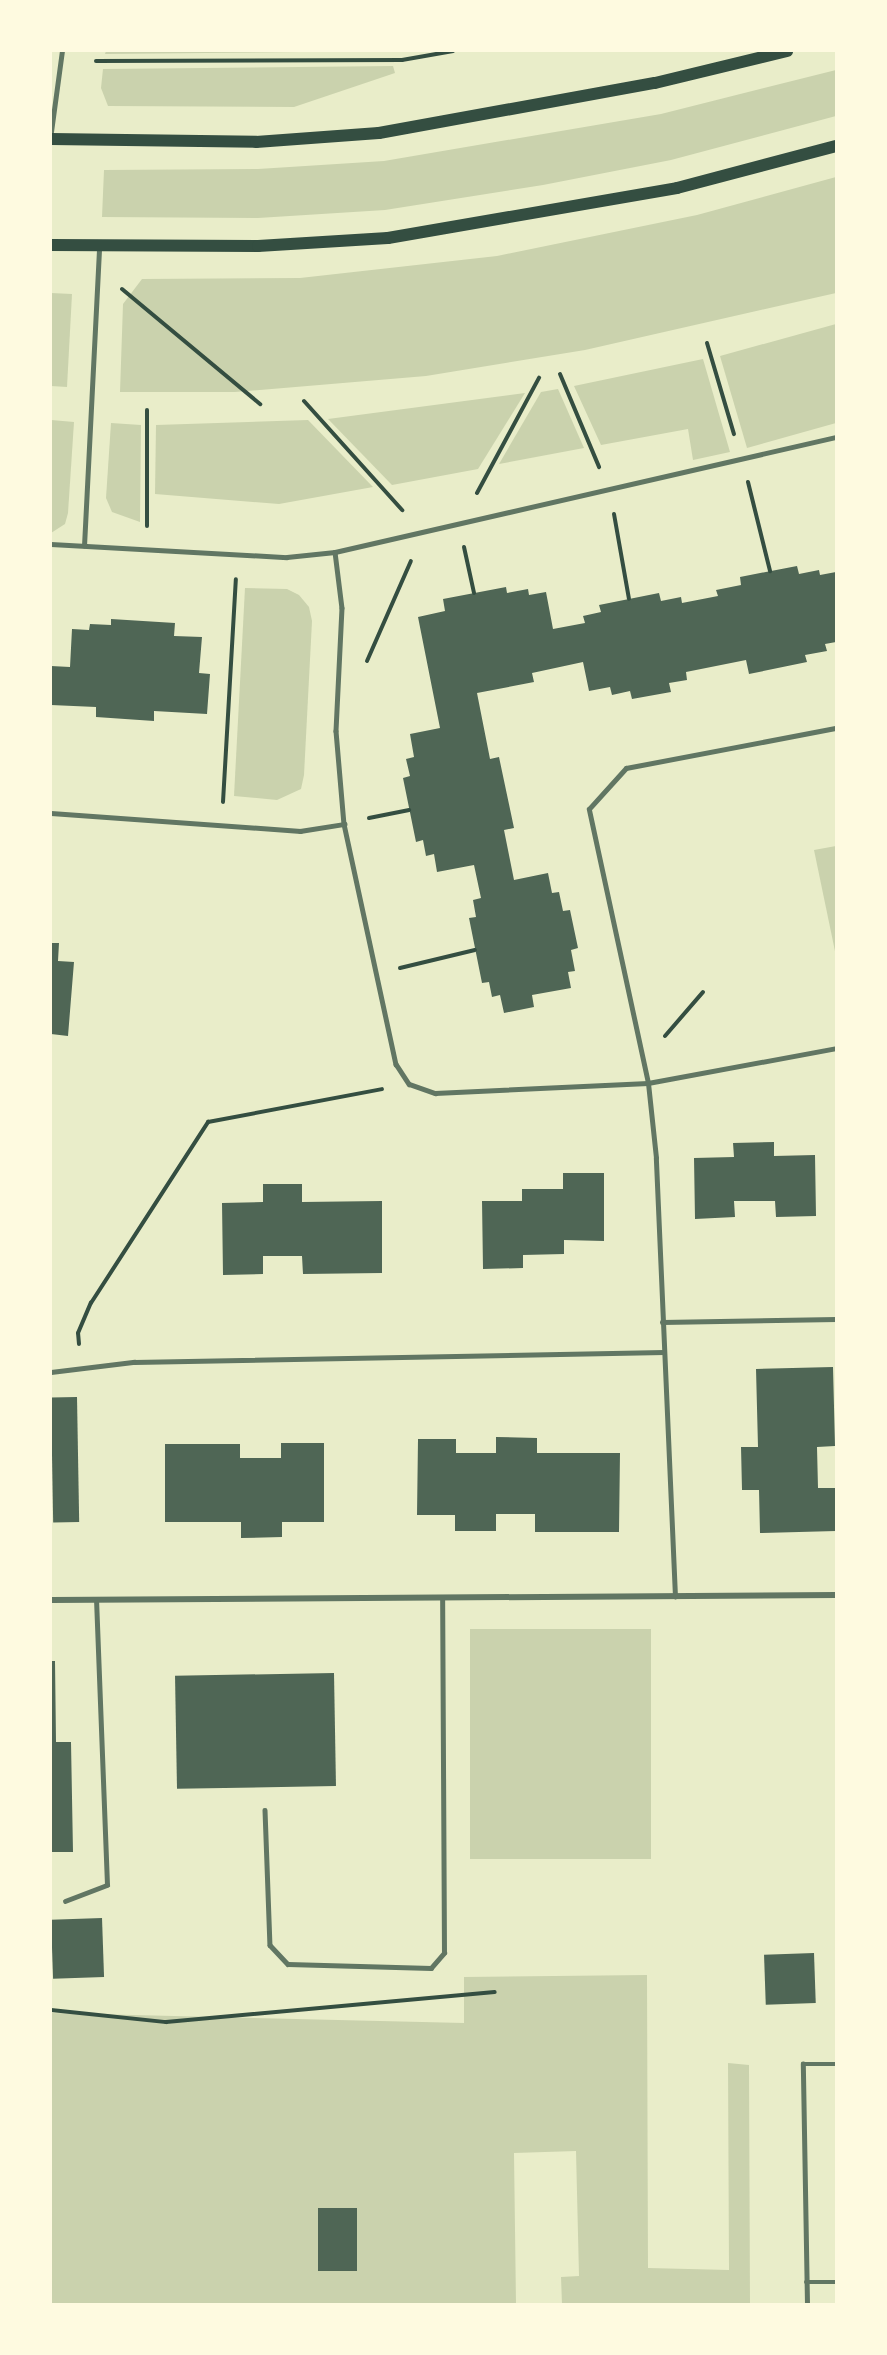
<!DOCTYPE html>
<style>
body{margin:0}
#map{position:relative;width:887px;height:2355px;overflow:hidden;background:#e9edc9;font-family:"Alegreya Sans",sans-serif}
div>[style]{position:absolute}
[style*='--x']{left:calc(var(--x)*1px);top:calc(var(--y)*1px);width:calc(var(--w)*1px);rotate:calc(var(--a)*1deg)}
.green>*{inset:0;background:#cad2ad;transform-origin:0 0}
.building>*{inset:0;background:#4f6655;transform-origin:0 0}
.path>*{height:4px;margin:-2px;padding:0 2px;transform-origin:2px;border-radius:2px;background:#344e41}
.service>*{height:4.5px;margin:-2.25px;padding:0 2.25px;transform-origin:2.25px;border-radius:2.25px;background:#617663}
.minor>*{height:6px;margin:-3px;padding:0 3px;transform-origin:3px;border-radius:3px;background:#617663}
.secondary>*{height:12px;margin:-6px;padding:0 6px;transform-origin:6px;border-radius:6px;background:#344e41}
span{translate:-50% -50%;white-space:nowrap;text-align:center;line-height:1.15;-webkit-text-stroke:5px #fefae0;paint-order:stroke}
.frame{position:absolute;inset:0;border:52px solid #fefae0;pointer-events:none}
</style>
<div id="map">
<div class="green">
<i style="clip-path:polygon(106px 51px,392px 51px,105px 54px)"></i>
<i style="clip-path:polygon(393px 66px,395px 73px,294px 107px,108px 106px,101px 88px,103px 69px)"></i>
<i style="clip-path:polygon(836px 70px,836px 116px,671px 160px,543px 185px,385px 210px,258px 218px,102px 217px,104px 170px,258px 169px,384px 161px,661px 114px)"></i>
<i style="clip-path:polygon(836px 177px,836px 293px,585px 350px,426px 376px,235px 392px,120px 392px,123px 304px,142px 279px,300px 278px,497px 256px,697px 215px)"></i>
<i style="clip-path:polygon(51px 293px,72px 294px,67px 387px,51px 386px)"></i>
<i style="clip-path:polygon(836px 324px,836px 423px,747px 448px,720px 356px)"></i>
<i style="clip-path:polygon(703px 359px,730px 452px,693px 460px,688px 429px,601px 445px,574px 386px)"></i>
<i style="clip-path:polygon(558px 389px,584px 448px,499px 464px,541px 392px)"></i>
<i style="clip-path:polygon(525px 393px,478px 469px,392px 485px,328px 419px)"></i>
<i style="clip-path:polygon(51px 420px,74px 422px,68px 513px,65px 524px,51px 533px)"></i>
<i style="clip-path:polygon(308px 420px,373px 487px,279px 504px,155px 494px,156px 425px)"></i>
<i style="clip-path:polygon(111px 423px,141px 425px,140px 522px,112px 512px,106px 498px)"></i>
<i style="clip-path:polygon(245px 588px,287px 589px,299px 595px,309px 607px,312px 621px,304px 775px,301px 789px,277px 800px,234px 796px)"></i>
<i style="clip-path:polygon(836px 846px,836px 956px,814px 850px)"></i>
<i style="left:470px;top:1629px;width:181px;height:230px"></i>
<i style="clip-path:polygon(647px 1975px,648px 2268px,729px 2270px,728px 2063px,749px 2065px,750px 2304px,562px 2304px,561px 2277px,579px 2276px,576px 2151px,514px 2153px,516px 2304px,51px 2304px,51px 2013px,464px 2023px,464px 1977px)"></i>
</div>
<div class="building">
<i style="clip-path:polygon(797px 566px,799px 574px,819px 570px,820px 575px,836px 572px,836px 642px,825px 644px,827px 651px,805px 655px,807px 662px,749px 674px,746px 660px,686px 672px,687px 680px,669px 683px,671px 692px,632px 699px,630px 691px,612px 695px,610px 687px,589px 691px,583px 662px,532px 673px,534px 682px,477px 693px,490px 759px,499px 757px,514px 828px,504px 830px,514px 880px,548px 873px,552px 893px,559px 892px,563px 911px,570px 910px,578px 948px,571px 950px,575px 971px,568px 972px,571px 988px,532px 995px,534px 1007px,504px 1013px,500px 995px,492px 997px,489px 982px,482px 983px,469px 918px,476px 917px,473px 900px,481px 898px,474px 865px,437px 872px,434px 854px,426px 856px,423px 840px,416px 842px,403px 778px,410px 776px,406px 759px,414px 757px,410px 734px,440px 728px,418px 617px,445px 611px,443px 599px,506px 587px,507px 593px,528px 589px,529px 595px,546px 592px,553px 629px,585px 623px,583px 616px,601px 612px,599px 605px,659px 593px,661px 601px,681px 597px,682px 603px,718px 596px,716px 590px,741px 585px,740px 577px)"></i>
<i style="clip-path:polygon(111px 619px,175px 623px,174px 636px,202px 637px,199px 673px,210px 674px,207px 714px,154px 711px,154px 721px,96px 717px,96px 707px,51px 705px,51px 666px,70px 667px,72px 629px,89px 630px,90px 624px,111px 625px)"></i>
<i style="clip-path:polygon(51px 943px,59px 943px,58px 961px,74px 962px,68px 1036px,51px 1034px)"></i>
<i style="clip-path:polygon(774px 1142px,774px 1156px,815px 1155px,816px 1216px,776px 1217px,775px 1201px,734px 1201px,735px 1217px,695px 1219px,694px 1158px,734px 1157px,733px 1143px)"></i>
<i style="clip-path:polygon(563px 1173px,604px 1173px,604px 1241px,564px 1240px,564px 1254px,523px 1255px,523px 1268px,483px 1269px,482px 1201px,522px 1201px,522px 1189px,563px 1189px)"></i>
<i style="clip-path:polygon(263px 1184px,302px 1184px,302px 1202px,382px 1201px,382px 1273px,303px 1274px,302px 1256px,263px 1256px,263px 1274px,223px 1275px,222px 1203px,263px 1202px)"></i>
<i style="clip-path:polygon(833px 1367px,835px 1446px,817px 1447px,818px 1488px,836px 1488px,836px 1531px,760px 1533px,759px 1490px,742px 1490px,741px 1447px,758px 1447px,756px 1369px)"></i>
<i style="left:77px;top:1397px;width:125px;height:26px;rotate:89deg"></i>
<i style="clip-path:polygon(496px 1437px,537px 1438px,537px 1453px,620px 1453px,619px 1532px,535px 1532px,535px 1514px,496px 1514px,496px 1531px,455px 1531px,455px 1515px,417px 1515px,418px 1439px,456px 1439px,456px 1453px,496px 1453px)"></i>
<i style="clip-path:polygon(281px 1443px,324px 1443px,324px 1522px,282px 1522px,282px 1537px,241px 1538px,241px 1522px,165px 1522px,165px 1444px,240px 1444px,240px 1458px,281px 1458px)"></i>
<i style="clip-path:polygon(51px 1661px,55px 1661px,56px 1742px,71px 1742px,73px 1852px,51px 1852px)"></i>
<i style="left:334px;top:1673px;width:113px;height:159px;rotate:89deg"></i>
<i style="left:102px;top:1918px;width:59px;height:51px;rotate:88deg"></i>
<i style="left:814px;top:1953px;width:50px;height:50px;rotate:88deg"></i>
<i style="left:318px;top:2208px;width:39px;height:63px"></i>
</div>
<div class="path">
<i style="--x:96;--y:61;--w:306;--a:-0.2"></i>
<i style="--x:402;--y:60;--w:52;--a:-10"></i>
<i style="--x:122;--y:289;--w:180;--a:39.8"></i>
<i style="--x:707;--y:343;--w:95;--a:73.5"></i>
<i style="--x:560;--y:374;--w:101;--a:67.2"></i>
<i style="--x:304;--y:401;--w:147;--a:48"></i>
<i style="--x:748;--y:482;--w:92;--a:76.1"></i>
<i style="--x:477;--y:493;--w:131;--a:-61.7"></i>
<i style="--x:614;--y:514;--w:86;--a:80"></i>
<i style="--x:147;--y:526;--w:116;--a:-90"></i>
<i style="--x:464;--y:547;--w:47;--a:77.7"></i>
<i style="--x:367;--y:661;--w:109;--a:-66.3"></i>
<i style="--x:223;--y:802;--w:223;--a:-86.7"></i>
<i style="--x:369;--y:818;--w:41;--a:-11.3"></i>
<i style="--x:400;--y:968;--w:77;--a:-13.5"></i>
<i style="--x:665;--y:1036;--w:58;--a:-49.2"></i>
<i style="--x:79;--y:1344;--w:11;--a:-95"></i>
<i style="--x:78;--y:1333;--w:33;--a:-67"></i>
<i style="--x:91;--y:1303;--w:216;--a:-57.1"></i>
<i style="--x:208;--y:1122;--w:177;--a:-10.7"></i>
<i style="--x:51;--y:2010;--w:116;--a:6"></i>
<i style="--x:166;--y:2022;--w:330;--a:-5.2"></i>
</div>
<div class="service">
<i style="--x:51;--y:132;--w:82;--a:-82.3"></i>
<i style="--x:51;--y:544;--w:236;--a:3.2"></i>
<i style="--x:287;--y:557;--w:48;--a:-5.9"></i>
<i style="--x:335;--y:552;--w:514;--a:-12.93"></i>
<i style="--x:84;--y:546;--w:300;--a:-87.1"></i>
<i style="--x:335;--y:552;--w:56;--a:82.9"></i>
<i style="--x:342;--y:608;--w:123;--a:92.8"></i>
<i style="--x:336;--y:731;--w:93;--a:85.1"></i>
<i style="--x:344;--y:824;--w:246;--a:77.8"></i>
<i style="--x:396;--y:1064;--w:24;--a:57"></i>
<i style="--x:409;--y:1084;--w:28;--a:19"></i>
<i style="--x:435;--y:1093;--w:213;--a:-2.7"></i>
<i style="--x:648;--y:1083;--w:191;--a:-10.5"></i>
<i style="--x:51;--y:813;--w:250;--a:4.1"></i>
<i style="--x:300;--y:831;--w:45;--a:-9"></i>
<i style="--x:662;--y:1322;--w:174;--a:-1"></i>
<i style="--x:51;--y:1372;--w:84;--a:-6.9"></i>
<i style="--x:134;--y:1362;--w:530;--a:-1.08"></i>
<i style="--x:675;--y:1597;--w:439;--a:-92.5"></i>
<i style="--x:656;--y:1158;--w:75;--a:-96.1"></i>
<i style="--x:648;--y:1083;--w:280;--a:-102.2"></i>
<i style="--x:589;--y:809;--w:55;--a:-47.9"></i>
<i style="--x:626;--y:768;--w:214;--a:-10.8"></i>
<i style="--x:265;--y:1810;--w:135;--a:87.9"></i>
<i style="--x:270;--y:1945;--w:26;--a:47"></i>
<i style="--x:288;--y:1964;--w:143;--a:1.6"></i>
<i style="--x:431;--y:1968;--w:20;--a:-49"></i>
<i style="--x:444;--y:1953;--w:354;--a:-90.3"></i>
<i style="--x:65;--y:1901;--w:45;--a:-20.9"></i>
<i style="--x:107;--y:1885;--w:285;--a:-92.2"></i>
<i style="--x:806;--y:2282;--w:30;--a:0"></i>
<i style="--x:807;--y:2304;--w:240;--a:-91"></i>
<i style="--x:803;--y:2064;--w:33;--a:0"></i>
</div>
<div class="minor">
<i style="--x:51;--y:1600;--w:785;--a:-0.36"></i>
</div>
<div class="secondary">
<i style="--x:51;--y:139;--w:205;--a:0.8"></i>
<i style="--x:256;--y:142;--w:123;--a:-4.2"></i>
<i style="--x:379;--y:133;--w:280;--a:-10.3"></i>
<i style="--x:655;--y:83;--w:136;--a:-13.6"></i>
<i style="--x:51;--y:245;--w:207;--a:0.3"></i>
<i style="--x:258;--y:246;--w:130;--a:-3.5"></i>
<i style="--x:388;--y:238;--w:293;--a:-9.8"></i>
<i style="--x:677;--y:188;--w:164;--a:-14.8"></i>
</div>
<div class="frame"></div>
</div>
